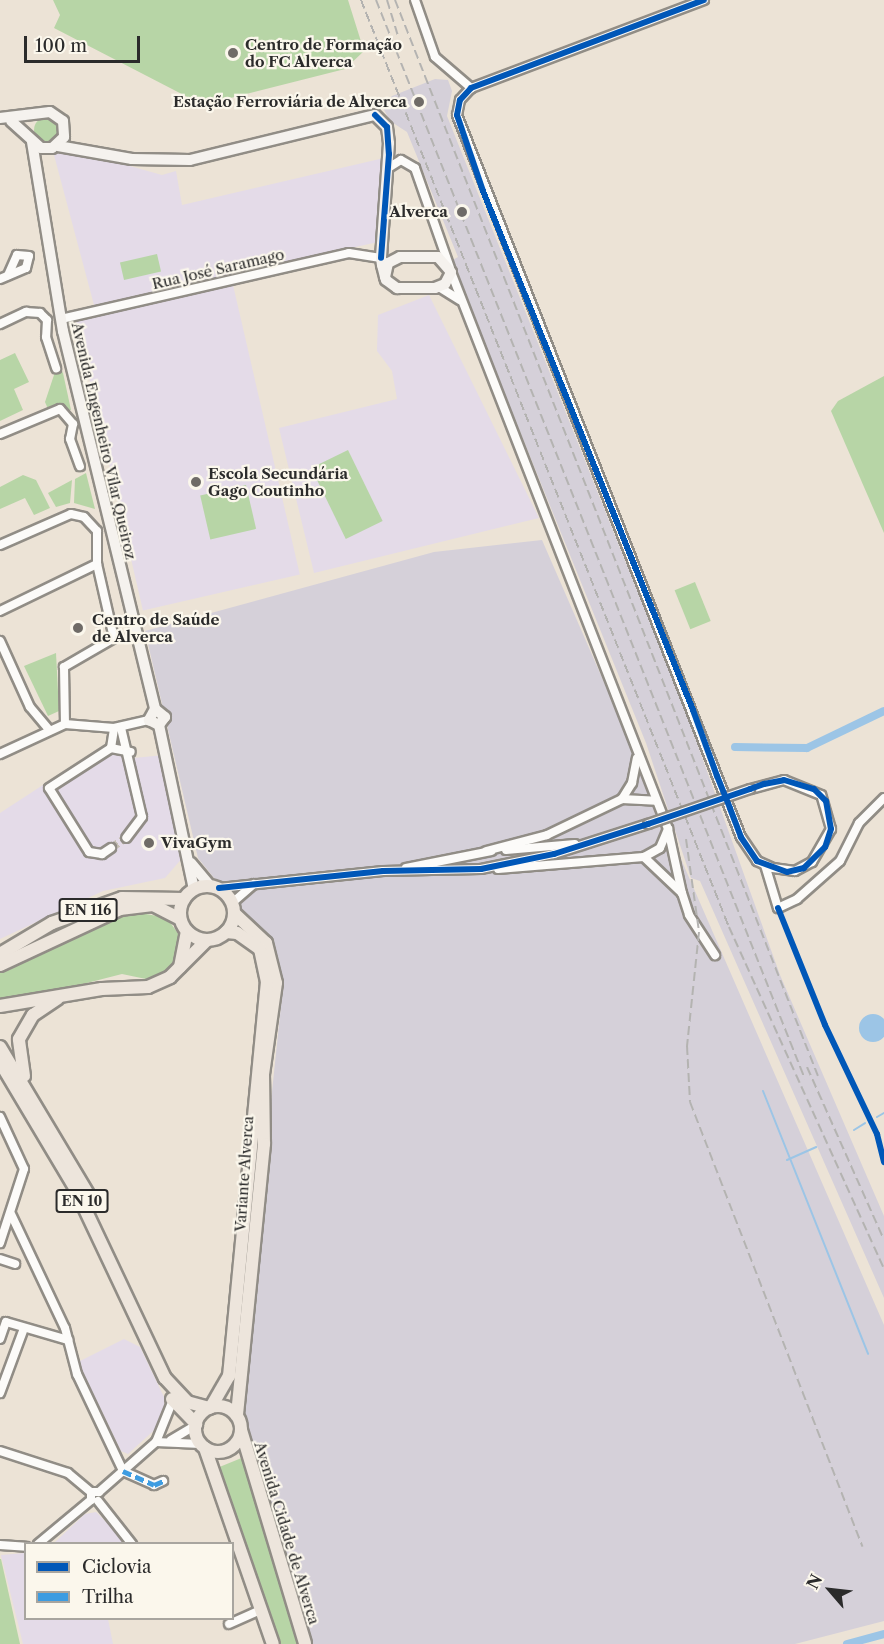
<!DOCTYPE html>
<meta charset="utf-8">
<style>
body{margin:0}
#map{position:relative;width:884px;height:1644px;overflow:hidden;background:#ece3d6;font-family:"Libre Caslon Text",serif}
div>[style]{position:absolute}
[style*='--x']{left:calc(var(--x)*1px);top:calc(var(--y)*1px);width:calc(var(--w)*1px);rotate:calc(var(--a)*1deg)}
.built>*{inset:0;background:#e4dbe8;transform-origin:0 0}
.industrial>*{inset:0;background:#d5d0d9}
.green>*{inset:0;background:#b7d5a6;transform-origin:0 0}
.round{border-radius:50%}
.water>*{inset:0;background:#9cc5e6}
.stream>*{height:2px;margin:-1px;padding:0 1px;transform-origin:1px;border-radius:1px;background:#9cc5e6}
.canal>*{height:8px;margin:-4px;padding:0 4px;transform-origin:4px;border-radius:4px;background:#9cc5e6}
.street-tunnel>*{height:8px;margin-top:-4px;transform-origin:0;background:repeating-linear-gradient(90deg,#c5beb4 0 8px,transparent 0 12px)}
.roads{filter:drop-shadow(2px 0 #918d86) drop-shadow(-2px 0 #918d86) drop-shadow(0 2px #918d86) drop-shadow(0 -2px #918d86)}
.street>*{height:8px;margin:-4px;padding:0 4px;transform-origin:4px;border-radius:4px;background:#fcfbf9}
.secondary>*{height:10px;margin:-5px;padding:0 5px;transform-origin:5px;border-radius:5px;background:#f5f2ee}
.primary>*{height:12px;margin:-6px;padding:0 6px;transform-origin:6px;border-radius:6px;background:#ede5dc}
.primary>.ring{margin:-6px;padding:0;box-sizing:content-box;background:none;border:12px solid #ede5dc;border-radius:50%}
.rail>*{height:2px;margin-top:-1px;transform-origin:0;background:repeating-linear-gradient(90deg,#b4b3b1 0 9px,transparent 0 13.5px)}
.bridges{filter:drop-shadow(2px 0 #918d86) drop-shadow(-2px 0 #918d86) drop-shadow(0 2px #918d86) drop-shadow(0 -2px #918d86)}
.street-bridge>*{height:8px;margin:-4px;padding:0 4px;transform-origin:4px;border-radius:4px;background:#fcfbf9}
.quiet>*{height:4.5px;margin-top:-2.25px;transform-origin:0;background:repeating-linear-gradient(90deg,#3d9ce1 0 9px,transparent 0 13.5px)}
.cycleway>*{height:6px;margin:-3px;padding:0 3px;transform-origin:3px;border-radius:3px;background:#0057b8}
.dots>*{width:16px;height:16px;translate:-50% -50%;box-sizing:border-box;border:3px solid #fbf7ec;border-radius:50%}
span{translate:-50% -50%;white-space:nowrap;text-align:center;line-height:1.15;-webkit-text-stroke:4.5px #fbf7ec;paint-order:stroke}
.shield-label span{padding:2px 4px;background:#fbf7ec;border:2px solid;border-radius:4px;-webkit-text-stroke-width:0}
.shield-label{font-size:14px;color:#2b2b2b;font-weight:700}
.poi-label{font-size:15px;color:#2b2b2b;font-weight:700}
.left{translate:0 -50%;text-align:left}
.right{translate:-100% -50%;text-align:right}
.street-label{font-size:15px;color:#2b2b2b}
.legend{position:absolute;left:24px;top:1542px;width:210px;height:78px;box-sizing:border-box;background:#fbf7ec;border:2px solid #a8a59f;margin:0;padding:8px 10px;list-style:none;font-size:18px;color:#2b2b2b}
.legend li{display:flex;align-items:center;gap:12px;height:30px}
.legend b{width:30px;border:2px solid #a8a59f}
.north{position:absolute;left:800px;top:1560px;width:60px;height:60px;-webkit-text-stroke:4px #fbf7ec;paint-order:stroke;rotate:298deg;font-size:16px;font-weight:700;line-height:24px;text-align:center;color:#2b2b2b}
.north::after{content:'';display:block;margin:auto;width:21px;height:27px;background:#2b2b2b;clip-path:polygon(50% 0,100% 100%,50% 72%,0 100%)}
.scale{position:absolute;left:24px;top:36px;width:116px;height:27px;box-sizing:border-box;border:3px solid #2b2b2b;border-top:0;padding-left:8px;font-size:18px;line-height:21px;white-space:nowrap;color:#2b2b2b;-webkit-text-stroke:4px #fbf7ec;paint-order:stroke}
</style>
<div id="map">
<div class="built">
<i style="clip-path:polygon(69px 149px,162px 175px,176px 171px,182px 205px,384px 158px,378px 242px,94px 305px,54px 155px)"></i>
<i style="left:233px;top:285px;width:297px;height:161px;rotate:77deg"></i>
<i style="clip-path:polygon(429px 295px,539px 518px,314px 573px,279px 428px,397px 399px,392px 371px,377px 351px,378px 315px)"></i>
<i style="clip-path:polygon(109px 742px,134px 758px,164px 755px,184px 856px,165px 878px,103px 891px,0 939px,0 813px)"></i>
<i style="clip-path:polygon(124px 1339px,140px 1347px,165px 1399px,161px 1424px,128px 1454px,121px 1451px,78px 1362px)"></i>
<i style="clip-path:polygon(96px 1512px,127px 1543px,53px 1544px,85px 1514px)"></i>
<i style="clip-path:polygon(25px 1553px,26px 1618px,108px 1619px,113px 1644px,23px 1644px,1px 1555px)"></i>
</div>
<div class="industrial">
<i style="clip-path:polygon(435px 79px,448px 80px,452px 91px,447px 116px,688px 718px,780px 975px,884px 1216px,884px 1298px,700px 881px,691px 878px,646px 743px,451px 261px,458px 257px,407px 132px,390px 121px,382px 106px,392px 96px)"></i>
<i style="clip-path:polygon(542px 540px,884px 1325px,884px 1621px,795px 1644px,307px 1644px,247px 1442px,242px 1376px,283px 987px,275px 954px,198px 858px,145px 631px,434px 552px)"></i>
</div>
<div class="green">
<i style="clip-path:polygon(53px 0,348px 0,364px 51px,345px 69px,203px 105px,54px 28px,60px 15px)"></i>
<i class="round" style="left:34px;top:117px;width:26px;height:26px"></i>
<i style="left:157px;top:254px;width:18px;height:38px;rotate:77deg"></i>
<i style="clip-path:polygon(15px 353px,29px 382px,14px 389px,23px 410px,0 421px,0 360px)"></i>
<i style="clip-path:polygon(61px 370px,63px 373px,71px 410px,48px 409px,45px 402px,55px 372px)"></i>
<i style="clip-path:polygon(884px 376px,884px 533px,831px 411px,838px 401px)"></i>
<i style="left:348px;top:450px;width:79px;height:41px;rotate:64deg"></i>
<i style="clip-path:polygon(86px 473px,95px 509px,74px 503px,75px 479px)"></i>
<i style="clip-path:polygon(23px 475px,36px 480px,50px 508px,34px 515px,25px 498px,0 509px,0 487px)"></i>
<i style="clip-path:polygon(72px 480px,70px 503px,56px 507px,48px 493px)"></i>
<i style="left:246px;top:485px;width:45px;height:47px;rotate:77deg"></i>
<i style="left:695px;top:582px;width:42px;height:22px;rotate:68deg"></i>
<i style="clip-path:polygon(56px 653px,59px 711px,48px 716px,24px 666px)"></i>
<i style="clip-path:polygon(136px 912px,167px 918px,182px 939px,174px 964px,164px 974px,146px 979px,122px 974px,32px 997px,0 999px,0 972px,36px 949px)"></i>
<i style="clip-path:polygon(244px 1457px,299px 1644px,276px 1644px,217px 1468px)"></i>
<i style="clip-path:polygon(0 1559px,1px 1559px,20px 1644px,0 1644px)"></i>
</div>
<div class="water">
<i class="round" style="left:859px;top:1014px;width:28px;height:28px"></i>
</div>
<div class="stream">
<i style="--x:763;--y:1091;--w:283;--a:68.2"></i>
<i style="--x:877;--y:1117;--w:8;--a:-30"></i>
<i style="--x:854;--y:1130;--w:13;--a:-32"></i>
<i style="--x:787;--y:1160;--w:32;--a:-24"></i>
</div>
<div class="canal">
<i style="--x:735;--y:747;--w:72;--a:0.8"></i>
<i style="--x:807;--y:748;--w:85;--a:-25.7"></i>
<i style="--x:847;--y:1644;--w:38;--a:-15"></i>
</div>
<div class="street-tunnel">
<i style="--x:111;--y:848;--w:18;--a:-34"></i>
</div>
<div class="roads">
<div class="street">
<i style="--x:415;--y:0;--w:60;--a:70.7"></i>
<i style="--x:435;--y:57;--w:48;--a:40.7"></i>
<i style="--x:704;--y:0;--w:249;--a:159.3"></i>
<i style="--x:471;--y:88;--w:16;--a:133"></i>
<i style="--x:460;--y:100;--w:15;--a:101"></i>
<i style="--x:457;--y:115;--w:776;--a:68.53"></i>
<i style="--x:741;--y:837;--w:29;--a:56"></i>
<i style="--x:757;--y:861;--w:17;--a:24"></i>
<i style="--x:773;--y:868;--w:22;--a:8"></i>
<i style="--x:795;--y:871;--w:19;--a:-28"></i>
<i style="--x:812;--y:862;--w:38;--a:-60"></i>
<i style="--x:831;--y:829;--w:35;--a:-106"></i>
<i style="--x:821;--y:795;--w:40;--a:-158"></i>
<i style="--x:784;--y:780;--w:35;--a:165"></i>
<i style="--x:388;--y:168;--w:15;--a:-32"></i>
<i style="--x:401;--y:160;--w:16;--a:30"></i>
<i style="--x:415;--y:168;--w:106;--a:70.7"></i>
<i style="--x:451;--y:272;--w:598;--a:68.71"></i>
<i style="--x:668;--y:829;--w:66;--a:77.7"></i>
<i style="--x:0;--y:279;--w:28;--a:-23"></i>
<i style="--x:26;--y:268;--w:12;--a:-76"></i>
<i style="--x:29;--y:256;--w:12;--a:-175"></i>
<i style="--x:17;--y:255;--w:22;--a:114"></i>
<i style="--x:439;--y:287;--w:25;--a:32"></i>
<i style="--x:61;--y:319;--w:295;--a:-12.9"></i>
<i style="--x:349;--y:253;--w:32;--a:9"></i>
<i style="--x:0;--y:324;--w:29;--a:-25"></i>
<i style="--x:26;--y:312;--w:14;--a:4"></i>
<i style="--x:40;--y:313;--w:10;--a:45"></i>
<i style="--x:47;--y:320;--w:17;--a:93"></i>
<i style="--x:46;--y:337;--w:33;--a:72"></i>
<i style="--x:0;--y:434;--w:65;--a:-22.6"></i>
<i style="--x:60;--y:409;--w:20;--a:49"></i>
<i style="--x:73;--y:424;--w:15;--a:101"></i>
<i style="--x:70;--y:439;--w:29;--a:70"></i>
<i style="--x:0;--y:545;--w:77;--a:-23.6"></i>
<i style="--x:71;--y:514;--w:13;--a:13"></i>
<i style="--x:84;--y:517;--w:19;--a:47"></i>
<i style="--x:97;--y:531;--w:33;--a:90"></i>
<i style="--x:97;--y:564;--w:76;--a:77.1"></i>
<i style="--x:114;--y:638;--w:58;--a:149.9"></i>
<i style="--x:64;--y:667;--w:57;--a:89"></i>
<i style="--x:0;--y:611;--w:108;--a:-25.9"></i>
<i style="--x:0;--y:641;--w:72;--a:65.6"></i>
<i style="--x:30;--y:707;--w:30;--a:50"></i>
<i style="--x:121;--y:728;--w:91;--a:76.7"></i>
<i style="--x:142;--y:817;--w:26;--a:127"></i>
<i style="--x:111;--y:748;--w:20;--a:-81"></i>
<i style="--x:0;--y:754;--w:72;--a:-24.8"></i>
<i style="--x:65;--y:724;--w:49;--a:4.7"></i>
<i style="--x:114;--y:728;--w:36;--a:-13"></i>
<i style="--x:622;--y:799;--w:34;--a:3"></i>
<i style="--x:111;--y:848;--w:11;--a:146"></i>
<i style="--x:102;--y:854;--w:13;--a:-171"></i>
<i style="--x:89;--y:852;--w:75;--a:-122"></i>
<i style="--x:49;--y:788;--w:74;--a:-32.8"></i>
<i style="--x:111;--y:748;--w:20;--a:11"></i>
<i style="--x:506;--y:850;--w:69;--a:-5"></i>
<i style="--x:486;--y:851;--w:63;--a:-14.7"></i>
<i style="--x:547;--y:835;--w:83;--a:-25.6"></i>
<i style="--x:622;--y:799;--w:19;--a:-58"></i>
<i style="--x:632;--y:783;--w:25;--a:-79"></i>
<i style="--x:644;--y:857;--w:52;--a:43.5"></i>
<i style="--x:682;--y:893;--w:23;--a:72"></i>
<i style="--x:689;--y:915;--w:48;--a:57"></i>
<i style="--x:765;--y:865;--w:45;--a:73.2"></i>
<i style="--x:778;--y:908;--w:21;--a:-25"></i>
<i style="--x:797;--y:899;--w:57;--a:-41.5"></i>
<i style="--x:840;--y:861;--w:42;--a:-63.4"></i>
<i style="--x:859;--y:823;--w:35;--a:-45"></i>
<i style="--x:406;--y:868;--w:87;--a:-11.3"></i>
<i style="--x:498;--y:869;--w:146;--a:-4.7"></i>
<i style="--x:644;--y:857;--w:18;--a:-29"></i>
<i style="--x:660;--y:848;--w:21;--a:-67"></i>
<i style="--x:219;--y:888;--w:165;--a:-5.9"></i>
<i style="--x:383;--y:871;--w:98;--a:-1.2"></i>
<i style="--x:481;--y:869;--w:75;--a:-11.6"></i>
<i style="--x:554;--y:854;--w:99;--a:-17.7"></i>
<i style="--x:232;--y:903;--w:29;--a:-41"></i>
<i style="--x:0;--y:1117;--w:57;--a:65.2"></i>
<i style="--x:24;--y:1169;--w:78;--a:108"></i>
<i style="--x:11;--y:1214;--w:126;--a:64.7"></i>
<i style="--x:65;--y:1328;--w:48;--a:75.4"></i>
<i style="--x:77;--y:1374;--w:107;--a:64.6"></i>
<i style="--x:123;--y:1471;--w:34;--a:24"></i>
<i style="--x:154;--y:1485;--w:10;--a:-24"></i>
<i style="--x:0;--y:1259;--w:16;--a:18"></i>
<i style="--x:0;--y:1339;--w:18;--a:-71"></i>
<i style="--x:6;--y:1322;--w:65;--a:16.2"></i>
<i style="--x:0;--y:1393;--w:69;--a:-69.7"></i>
<i style="--x:171;--y:1440;--w:29;--a:-31"></i>
<i style="--x:156;--y:1442;--w:45;--a:2.5"></i>
<i style="--x:0;--y:1451;--w:71;--a:17.9"></i>
<i style="--x:68;--y:1473;--w:30;--a:40"></i>
<i style="--x:91;--y:1492;--w:8;--a:0"></i>
<i style="--x:99;--y:1492;--w:76;--a:-41.3"></i>
<i style="--x:156;--y:1442;--w:45;--a:-68"></i>
<i style="--x:98;--y:1501;--w:55;--a:51.7"></i>
<i style="--x:38;--y:1544;--w:69;--a:-39.7"></i>
<i style="--x:91;--y:1500;--w:8;--a:-90"></i>
<i style="--x:0;--y:1545;--w:26;--a:4"></i>
<i style="--x:229;--y:1624;--w:35;--a:-24"></i>
</div>
<div class="secondary">
<i style="--x:0;--y:118;--w:50;--a:-6.8"></i>
<i style="--x:50;--y:112;--w:16;--a:35"></i>
<i style="--x:63;--y:121;--w:16;--a:86"></i>
<i style="--x:64;--y:137;--w:16;--a:137"></i>
<i style="--x:52;--y:148;--w:11;--a:180"></i>
<i style="--x:41;--y:148;--w:40;--a:-138"></i>
<i style="--x:32;--y:142;--w:192;--a:80.7"></i>
<i style="--x:63;--y:331;--w:389;--a:76.3"></i>
<i style="--x:58;--y:146;--w:75;--a:10"></i>
<i style="--x:132;--y:159;--w:58;--a:1"></i>
<i style="--x:190;--y:160;--w:190;--a:-13.7"></i>
<i style="--x:375;--y:115;--w:17;--a:45"></i>
<i style="--x:387;--y:127;--w:16;--a:83"></i>
<i style="--x:389;--y:143;--w:115;--a:94"></i>
<i style="--x:381;--y:258;--w:7;--a:82"></i>
<i style="--x:382;--y:265;--w:12;--a:76"></i>
<i style="--x:385;--y:277;--w:3;--a:72"></i>
<i style="--x:386;--y:280;--w:14;--a:36"></i>
<i style="--x:397;--y:288;--w:38;--a:0"></i>
<i style="--x:435;--y:288;--w:11;--a:-22"></i>
<i style="--x:445;--y:284;--w:13;--a:-63"></i>
<i style="--x:451;--y:272;--w:20;--a:-131"></i>
<i style="--x:438;--y:257;--w:38;--a:180"></i>
<i style="--x:400;--y:257;--w:13;--a:153"></i>
<i style="--x:388;--y:263;--w:14;--a:102"></i>
<i style="--x:155;--y:709;--w:13;--a:119"></i>
<i style="--x:149;--y:720;--w:11;--a:27"></i>
<i style="--x:155;--y:709;--w:13;--a:39"></i>
<i style="--x:165;--y:717;--w:10;--a:127"></i>
<i style="--x:159;--y:725;--w:168;--a:78"></i>
<i style="--x:191;--y:863;--w:30;--a:50"></i>
</div>
<div class="primary">
<i class="ring" style="left:180px;top:886px;width:42px;height:42px"></i>
<i style="--x:234;--y:913;--w:44;--a:43.2"></i>
<i style="--x:266;--y:943;--w:41;--a:76"></i>
<i style="--x:276;--y:983;--w:92;--a:98.1"></i>
<i style="--x:263;--y:1074;--w:70;--a:89.2"></i>
<i style="--x:264;--y:1144;--w:273;--a:95.7"></i>
<i style="--x:0;--y:954;--w:61;--a:-30.8"></i>
<i style="--x:52;--y:923;--w:74;--a:-19.7"></i>
<i style="--x:122;--y:898;--w:62;--a:0.9"></i>
<i style="--x:0;--y:965;--w:132;--a:-25"></i>
<i style="--x:120;--y:909;--w:33;--a:-7"></i>
<i style="--x:153;--y:905;--w:30;--a:27"></i>
<i style="--x:180;--y:967;--w:36;--a:-79"></i>
<i style="--x:0;--y:1006;--w:103;--a:-9.5"></i>
<i style="--x:102;--y:989;--w:46;--a:-2.5"></i>
<i style="--x:148;--y:987;--w:24;--a:-24"></i>
<i style="--x:170;--y:977;--w:51;--a:-45"></i>
<i style="--x:0;--y:1047;--w:171;--a:59.1"></i>
<i style="--x:0;--y:1062;--w:147;--a:59.2"></i>
<i style="--x:75;--y:1188;--w:210;--a:64.7"></i>
<i style="--x:165;--y:1378;--w:33;--a:47"></i>
<i style="--x:187;--y:1402;--w:23;--a:15"></i>
<i style="--x:24;--y:1076;--w:37;--a:-98"></i>
<i style="--x:19;--y:1039;--w:28;--a:-60"></i>
<i style="--x:33;--y:1015;--w:30;--a:-34"></i>
<i style="--x:172;--y:1399;--w:35;--a:46"></i>
<i class="ring" style="left:195px;top:1406px;width:34px;height:34px"></i>
<i style="--x:211;--y:1407;--w:36;--a:-60"></i>
<i style="--x:229;--y:1376;--w:396;--a:-84.5"></i>
<i style="--x:267;--y:982;--w:34;--a:-102"></i>
<i style="--x:260;--y:949;--w:28;--a:-145"></i>
<i style="--x:237;--y:933;--w:11;--a:-175"></i>
<i style="--x:241;--y:1430;--w:223;--a:73.3"></i>
<i style="--x:205;--y:1448;--w:207;--a:70.9"></i>
</div>
</div>
<div class="rail">
<i style="--x:361;--y:0;--w:997;--a:68.35"></i>
<i style="--x:729;--y:927;--w:375;--a:65.6"></i>
<i style="--x:376;--y:0;--w:1161;--a:68.32"></i>
<i style="--x:387;--y:0;--w:38;--a:73"></i>
<i style="--x:395;--y:0;--w:1156;--a:68.54"></i>
<i style="--x:686;--y:839;--w:94;--a:82"></i>
<i style="--x:699;--y:932;--w:115;--a:96"></i>
<i style="--x:687;--y:1046;--w:56;--a:86.9"></i>
<i style="--x:690;--y:1102;--w:477;--a:68.8"></i>
<i style="--x:807;--y:1067;--w:189;--a:66"></i>
</div>
<div class="bridges">
<div class="street-bridge">
<i style="--x:648;--y:824;--w:108;--a:-18.9"></i>
</div>
</div>
<div class="quiet">
<i style="--x:123;--y:1471;--w:34;--a:24"></i>
<i style="--x:154;--y:1485;--w:10;--a:-24"></i>
</div>
<div class="cycleway">
<i style="--x:375;--y:115;--w:17;--a:45"></i>
<i style="--x:387;--y:127;--w:27;--a:86"></i>
<i style="--x:389;--y:154;--w:104;--a:94.4"></i>
<i style="--x:219;--y:888;--w:165;--a:-5.9"></i>
<i style="--x:383;--y:871;--w:98;--a:-1.2"></i>
<i style="--x:481;--y:869;--w:75;--a:-11.6"></i>
<i style="--x:554;--y:854;--w:99;--a:-17.7"></i>
<i style="--x:648;--y:824;--w:108;--a:-18.9"></i>
<i style="--x:750;--y:789;--w:15;--a:-20"></i>
<i style="--x:764;--y:784;--w:20;--a:-11"></i>
<i style="--x:784;--y:780;--w:31;--a:17"></i>
<i style="--x:814;--y:789;--w:17;--a:45"></i>
<i style="--x:826;--y:801;--w:28;--a:80"></i>
<i style="--x:831;--y:829;--w:19;--a:108"></i>
<i style="--x:825;--y:847;--w:30;--a:135"></i>
<i style="--x:804;--y:868;--w:17;--a:167"></i>
<i style="--x:787;--y:872;--w:32;--a:-160"></i>
<i style="--x:757;--y:861;--w:29;--a:-124"></i>
<i style="--x:741;--y:837;--w:31;--a:-111"></i>
<i style="--x:730;--y:808;--w:35;--a:-112"></i>
<i style="--x:717;--y:776;--w:70;--a:-110"></i>
<i style="--x:693;--y:710;--w:560;--a:-112.03"></i>
<i style="--x:483;--y:191;--w:80;--a:-108.9"></i>
<i style="--x:457;--y:115;--w:15;--a:-79"></i>
<i style="--x:460;--y:100;--w:16;--a:-47"></i>
<i style="--x:471;--y:88;--w:249;--a:-20.7"></i>
<i style="--x:778;--y:908;--w:126;--a:68.1"></i>
<i style="--x:825;--y:1025;--w:121;--a:64.5"></i>
<i style="--x:877;--y:1134;--w:29;--a:76"></i>
</div>
<div class="dots">
<i style="left:233px;top:53px;background:#6f6b67"></i>
<i style="left:419px;top:102px;background:#6f6b67"></i>
<i style="left:462px;top:212px;background:#6f6b67"></i>
<i style="left:196px;top:482px;background:#6f6b67"></i>
<i style="left:78px;top:628px;background:#6f6b67"></i>
<i style="left:149px;top:843px;background:#6f6b67"></i>
</div>
<div class="shield-label">
<span style="left:88px;top:910px">EN 116</span>
<span style="left:82px;top:1201px">EN 10</span>
</div>
<div class="poi-label">
<span class="left" style="left:245px;top:53px">Centro de Formação<br>do FC Alverca</span>
<span class="right" style="left:407px;top:102px">Estação Ferroviária de Alverca</span>
<span class="right" style="left:448px;top:212px">Alverca</span>
<span class="left" style="left:208px;top:482px">Escola Secundária<br>Gago Coutinho</span>
<span class="left" style="left:92px;top:628px">Centro de Saúde<br>de Alverca</span>
<span class="left" style="left:161px;top:843px">VivaGym</span>
</div>
<div class="street-label">
<span style="left:218px;top:269px;rotate:-13deg">Rua José Saramago</span>
<span style="left:104px;top:441px;rotate:77deg">Avenida Engenheiro Vilar Queiroz</span>
<span style="left:244px;top:1174px;rotate:-86deg">Variante Alverca</span>
<span style="left:287px;top:1533px;rotate:73deg">Avenida Cidade de Alverca</span>
</div>
<ul class="legend">
<li><b style="height:8px;background:#0057b8"></b>Ciclovia</li>
<li><b style="height:8px;background:#3d9ce1"></b>Trilha</li>
</ul>
<div class="north">N</div>
<div class="scale">100 m</div>
</div>
